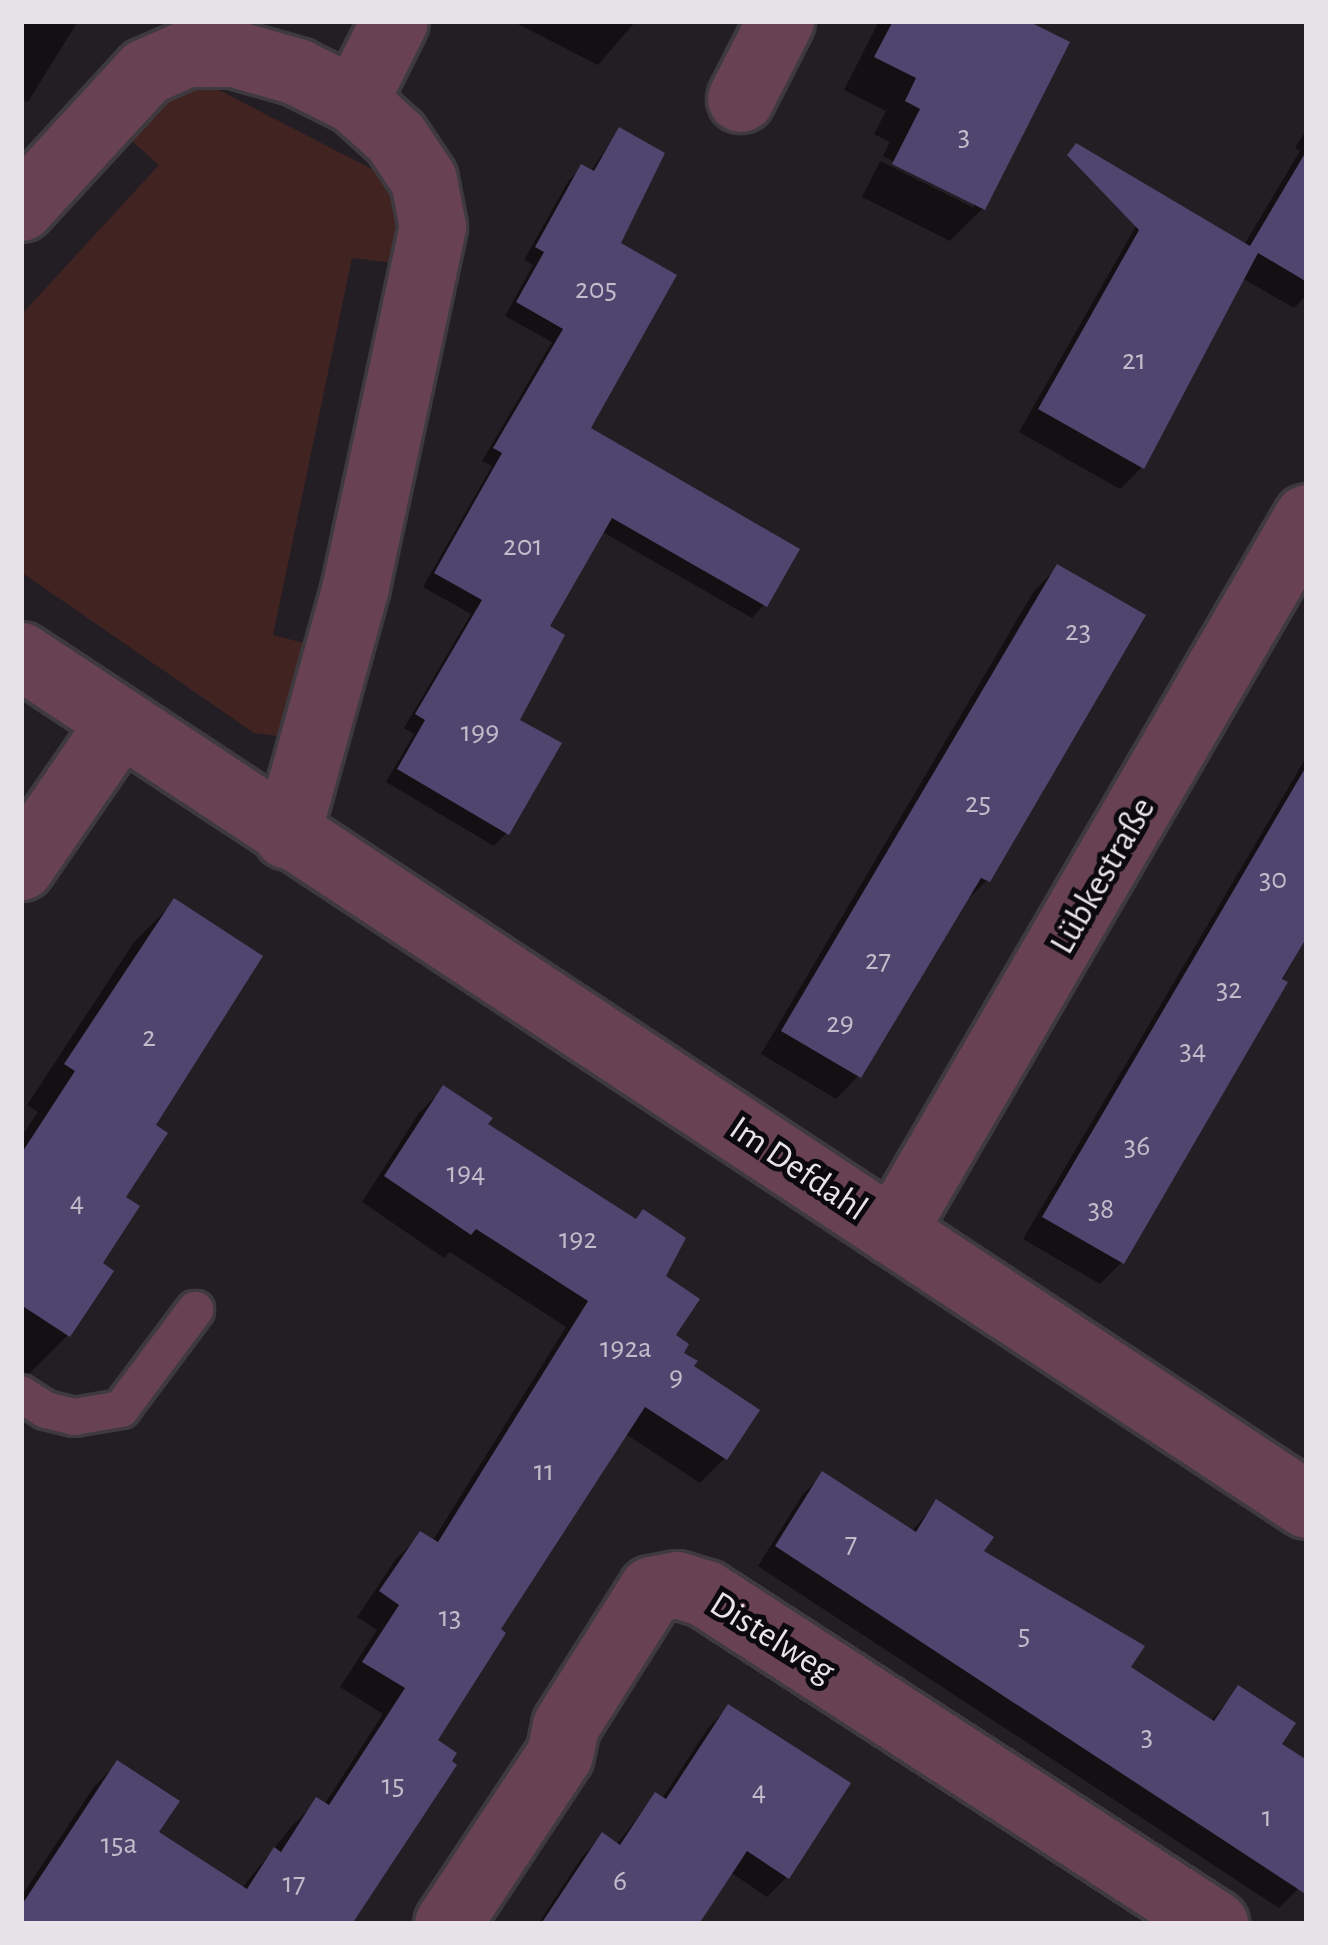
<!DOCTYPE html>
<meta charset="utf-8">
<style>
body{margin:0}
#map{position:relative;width:1328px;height:1945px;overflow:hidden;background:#231e24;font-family:"Alegreya Sans",sans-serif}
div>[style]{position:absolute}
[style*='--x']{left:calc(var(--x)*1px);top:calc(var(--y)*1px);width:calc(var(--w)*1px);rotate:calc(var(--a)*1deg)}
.green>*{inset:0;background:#412322}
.shadow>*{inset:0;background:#0007}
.building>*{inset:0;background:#4f456f}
.roads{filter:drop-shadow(3px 0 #3e3a3f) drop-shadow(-3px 0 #3e3a3f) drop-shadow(0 3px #3e3a3f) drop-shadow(0 -3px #3e3a3f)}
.service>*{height:36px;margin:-18px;padding:0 18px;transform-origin:18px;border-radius:18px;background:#684252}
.minor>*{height:66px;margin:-33px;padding:0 33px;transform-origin:33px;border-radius:33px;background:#684252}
span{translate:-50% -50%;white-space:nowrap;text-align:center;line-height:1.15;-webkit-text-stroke:10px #0b090b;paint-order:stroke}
.number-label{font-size:30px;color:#c1bcca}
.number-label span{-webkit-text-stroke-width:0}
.street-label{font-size:36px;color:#e7e3e8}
.frame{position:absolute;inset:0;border:24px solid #e7e3e8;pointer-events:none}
</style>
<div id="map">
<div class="green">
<i style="clip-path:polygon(180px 87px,215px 88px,395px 181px,405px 199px,401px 264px,352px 258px,273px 635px,319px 647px,299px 707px,278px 736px,254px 733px,21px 572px,21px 315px,159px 165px,123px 133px)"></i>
</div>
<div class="shadow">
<i style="clip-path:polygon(21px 21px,78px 21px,28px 102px,21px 99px)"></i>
<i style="clip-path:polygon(512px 21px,636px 21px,598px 65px)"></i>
<i style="clip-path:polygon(879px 21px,1022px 21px,983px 208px,950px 241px,862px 197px,880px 161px,974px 208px,974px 202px,883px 156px,890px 142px,874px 134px,886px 111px,844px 90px)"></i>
<i style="clip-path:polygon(1307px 128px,1307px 295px,1294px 308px,1242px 278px,1142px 467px,1120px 489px,1019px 432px,1140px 219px,1244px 245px,1300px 151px,1295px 148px)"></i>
<i style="clip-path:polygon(619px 131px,617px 245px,587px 429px,764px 605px,752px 618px,601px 531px,546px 627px,516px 721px,506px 833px,494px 846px,386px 782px,414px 734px,404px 728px,471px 614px,423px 587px,492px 466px,482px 461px,552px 342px,505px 316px,533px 265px,524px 260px,569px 180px,582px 168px,590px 172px)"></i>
<i style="clip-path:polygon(1057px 568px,987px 880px,964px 903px,858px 1076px,836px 1099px,761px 1054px,1034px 591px)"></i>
<i style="clip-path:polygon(1307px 756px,1307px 937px,1121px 1263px,1100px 1284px,1023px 1239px)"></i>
<i style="clip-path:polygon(174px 902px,122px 1198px,68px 1335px,28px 1375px,21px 1371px,21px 1137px,38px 1112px,27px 1105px,134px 942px)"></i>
<i style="clip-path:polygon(443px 1089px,663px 1277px,672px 1336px,725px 1458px,700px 1483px,624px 1433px,497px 1630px,433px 1741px,349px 1924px,21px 1924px,21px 1897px,93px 1788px,117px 1763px,155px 1833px,241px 1889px,292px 1826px,317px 1801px,324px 1805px,383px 1714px,340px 1687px,377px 1630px,357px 1617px,396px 1559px,421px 1534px,432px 1542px,566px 1327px,450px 1252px,444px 1258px,362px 1202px,419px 1113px)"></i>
<i style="clip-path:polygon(823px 1475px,911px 1532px,936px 1503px,980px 1552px,1127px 1668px,1210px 1722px,1238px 1689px,1278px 1745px,1307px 1764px,1307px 1876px,1298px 1889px,1279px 1908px,758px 1566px,803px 1494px)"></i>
<i style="clip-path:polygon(728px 1707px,787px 1877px,767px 1897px,730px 1872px,696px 1924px,538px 1924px,582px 1857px,602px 1836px,615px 1846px,655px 1796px,661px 1800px,708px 1728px)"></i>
</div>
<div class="building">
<i style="clip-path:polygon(893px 21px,1028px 21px,1070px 42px,985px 210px,892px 164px,920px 109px,905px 101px,916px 78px,874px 57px)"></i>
<i style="clip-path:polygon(619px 127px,665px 153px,621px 243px,677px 275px,591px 428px,800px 549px,767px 607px,612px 518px,550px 626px,565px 635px,520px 720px,562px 743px,509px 835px,397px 769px,425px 720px,415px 714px,482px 600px,434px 573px,502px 453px,493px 448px,563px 329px,516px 302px,544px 252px,535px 247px,581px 164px,594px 171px)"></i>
<i style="clip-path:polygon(1076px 143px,1250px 246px,1307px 150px,1307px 282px,1258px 253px,1144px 469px,1038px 409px,1139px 230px,1067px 155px)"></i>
<i style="clip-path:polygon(1057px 564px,1146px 615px,990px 882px,981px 878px,861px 1078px,781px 1031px)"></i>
<i style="clip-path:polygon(1307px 765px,1307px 937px,1282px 979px,1288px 982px,1124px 1264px,1042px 1217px)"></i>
<i style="clip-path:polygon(174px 898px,263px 956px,156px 1125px,168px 1133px,126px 1197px,140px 1206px,103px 1263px,114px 1271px,70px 1337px,21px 1305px,21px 1154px,75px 1071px,64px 1064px)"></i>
<i style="clip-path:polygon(443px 1085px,493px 1118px,488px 1124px,636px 1219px,643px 1209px,686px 1238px,666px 1276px,700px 1299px,676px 1335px,689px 1344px,684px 1353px,698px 1361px,694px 1366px,760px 1410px,727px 1460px,645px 1407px,501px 1629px,506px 1633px,438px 1740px,457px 1753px,452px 1761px,457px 1765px,352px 1924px,21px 1924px,21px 1906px,117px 1760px,180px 1801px,159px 1832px,247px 1889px,274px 1847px,281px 1852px,316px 1797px,329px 1805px,405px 1688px,362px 1662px,399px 1605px,379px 1591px,420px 1531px,438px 1542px,588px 1301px,476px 1229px,471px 1235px,384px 1176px)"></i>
<i style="clip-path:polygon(822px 1471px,916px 1532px,936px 1499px,994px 1537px,984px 1551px,1145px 1646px,1131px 1667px,1214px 1721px,1238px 1685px,1296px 1723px,1282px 1744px,1307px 1760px,1307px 1895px,775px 1546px)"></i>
<i style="clip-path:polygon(728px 1704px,851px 1783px,789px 1879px,747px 1851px,699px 1924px,541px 1924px,602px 1832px,620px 1845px,655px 1792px,666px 1799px)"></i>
</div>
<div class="roads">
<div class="service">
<i style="--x:21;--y:1394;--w:30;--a:33"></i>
<i style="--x:46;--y:1410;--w:29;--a:14"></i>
<i style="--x:74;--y:1417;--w:48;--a:-9.7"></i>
<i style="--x:121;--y:1409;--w:124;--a:-53.2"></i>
</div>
<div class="minor">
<i style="--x:741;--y:99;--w:88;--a:-62.9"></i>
<i style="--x:355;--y:101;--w:89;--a:-63.4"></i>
<i style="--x:21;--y:208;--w:185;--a:-47.4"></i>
<i style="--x:146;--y:72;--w:45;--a:-23.7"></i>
<i style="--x:187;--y:54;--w:47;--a:0"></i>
<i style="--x:234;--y:54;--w:66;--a:15.9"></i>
<i style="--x:297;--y:72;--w:65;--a:26.6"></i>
<i style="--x:355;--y:101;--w:55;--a:42.1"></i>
<i style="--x:396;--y:138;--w:50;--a:56.3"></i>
<i style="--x:424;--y:180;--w:48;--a:79.2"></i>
<i style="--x:433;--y:227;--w:368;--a:102.1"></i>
<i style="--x:356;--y:587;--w:258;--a:105.5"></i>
<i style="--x:21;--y:656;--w:1541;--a:33.43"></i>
<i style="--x:21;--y:867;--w:175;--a:-55.5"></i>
<i style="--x:893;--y:1232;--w:825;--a:-59.89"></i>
<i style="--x:448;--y:1924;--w:203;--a:-56.5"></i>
<i style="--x:560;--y:1755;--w:30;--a:-78"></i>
<i style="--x:566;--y:1726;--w:161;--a:-57.7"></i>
<i style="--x:652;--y:1590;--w:25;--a:-11"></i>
<i style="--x:677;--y:1585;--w:30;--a:17"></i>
<i style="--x:706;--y:1594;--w:607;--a:32.96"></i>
</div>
</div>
<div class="number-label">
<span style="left:964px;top:136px">3</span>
<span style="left:596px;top:289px">205</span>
<span style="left:1134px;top:360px">21</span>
<span style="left:523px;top:546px">201</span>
<span style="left:1078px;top:631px">23</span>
<span style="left:480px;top:732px">199</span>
<span style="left:978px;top:803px">25</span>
<span style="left:1273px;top:879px">30</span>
<span style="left:878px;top:960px">27</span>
<span style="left:1229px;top:989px">32</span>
<span style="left:840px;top:1023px">29</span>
<span style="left:149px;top:1037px">2</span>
<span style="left:1193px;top:1050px">34</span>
<span style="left:1137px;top:1146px">36</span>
<span style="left:466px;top:1173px">194</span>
<span style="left:77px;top:1202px">4</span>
<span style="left:1101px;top:1209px">38</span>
<span style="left:578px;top:1239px">192</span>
<span style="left:626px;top:1348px">192a</span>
<span style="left:676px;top:1377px">9</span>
<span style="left:544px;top:1471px">11</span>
<span style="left:851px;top:1543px">7</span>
<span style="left:450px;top:1617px">13</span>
<span style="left:1024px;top:1635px">5</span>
<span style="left:1147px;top:1736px">3</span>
<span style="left:393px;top:1785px">15</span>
<span style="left:759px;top:1791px">4</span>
<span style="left:1267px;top:1817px">1</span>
<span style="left:119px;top:1844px">15a</span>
<span style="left:620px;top:1881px">6</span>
<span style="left:294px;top:1883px">17</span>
</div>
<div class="street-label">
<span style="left:1103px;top:876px;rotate:-60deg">Lübkestraße</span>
<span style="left:798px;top:1169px;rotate:34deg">Im Defdahl</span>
<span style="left:772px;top:1638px;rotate:32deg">Distelweg</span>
</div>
<div class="frame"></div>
</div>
